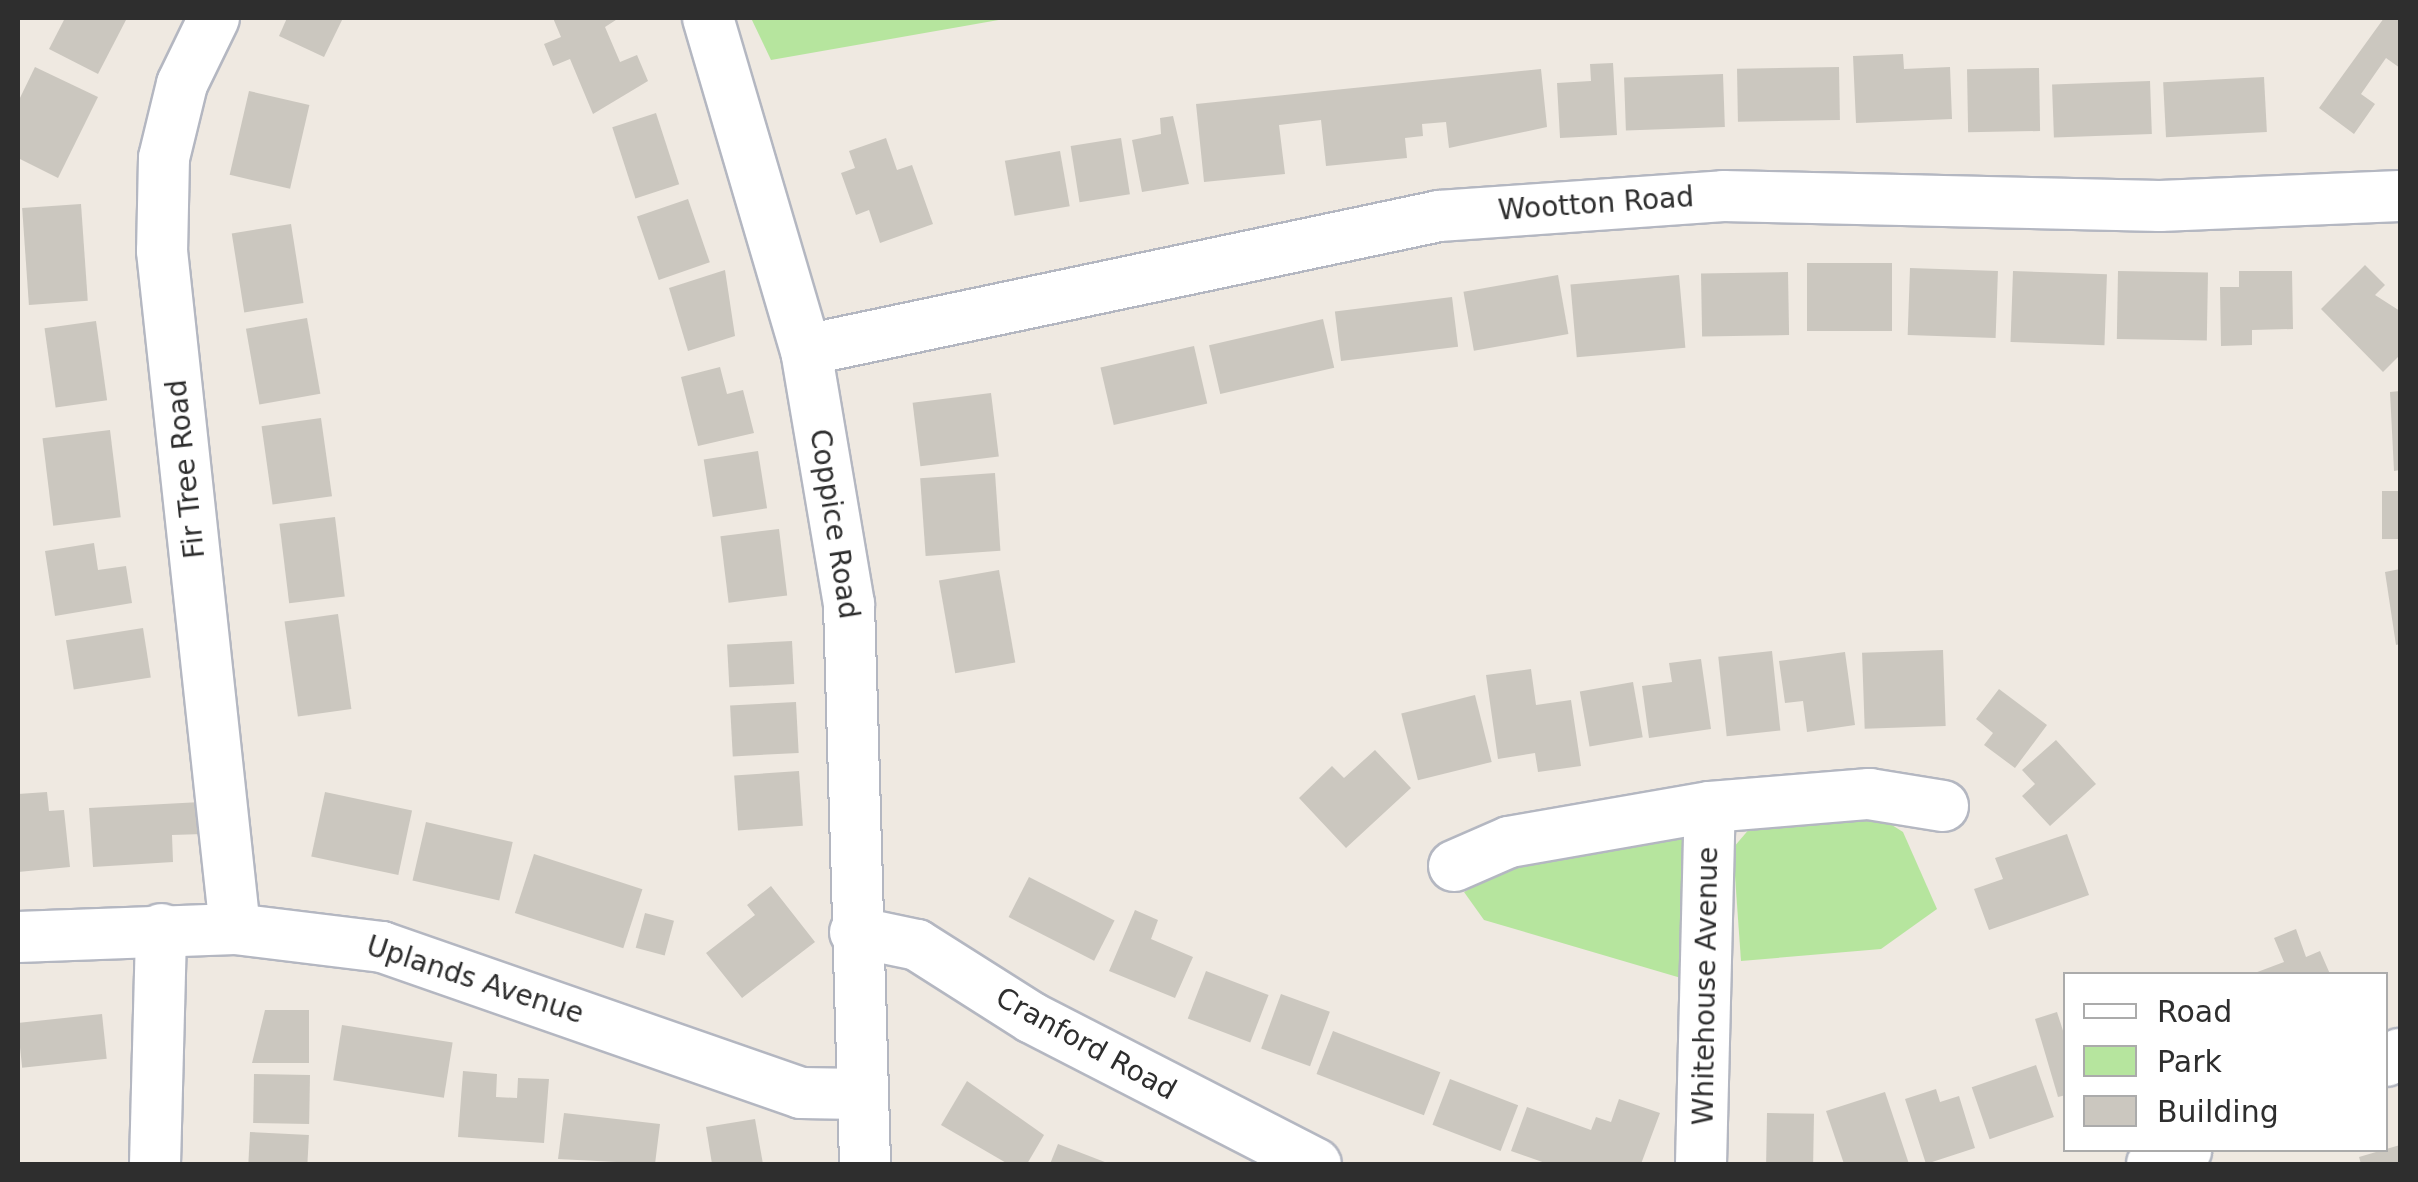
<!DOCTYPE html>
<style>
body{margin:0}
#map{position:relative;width:2418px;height:1182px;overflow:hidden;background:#efe9e1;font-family:"DejaVu Sans",sans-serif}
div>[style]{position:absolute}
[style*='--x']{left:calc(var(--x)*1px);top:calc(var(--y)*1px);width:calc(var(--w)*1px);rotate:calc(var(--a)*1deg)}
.green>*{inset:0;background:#b6e59e}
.building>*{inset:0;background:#cbc7bf;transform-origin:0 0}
.roads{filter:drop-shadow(2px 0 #b4b7c1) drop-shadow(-2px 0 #b4b7c1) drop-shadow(0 2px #b4b7c1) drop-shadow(0 -2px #b4b7c1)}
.minor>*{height:50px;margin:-25px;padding:0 25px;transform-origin:25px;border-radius:25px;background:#fff}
span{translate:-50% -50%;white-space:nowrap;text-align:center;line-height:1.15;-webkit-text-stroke:9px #fff;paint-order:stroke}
.street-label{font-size:28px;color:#2e2e2e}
.frame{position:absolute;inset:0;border:20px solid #2e2e2e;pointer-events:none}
.legend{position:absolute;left:2063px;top:972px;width:325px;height:180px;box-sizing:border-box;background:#fff;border:2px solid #ababab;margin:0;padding:12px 18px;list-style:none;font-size:30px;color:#2e2e2e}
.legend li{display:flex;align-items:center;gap:20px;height:50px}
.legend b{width:50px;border:2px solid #ababab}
</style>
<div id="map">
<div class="green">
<i style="clip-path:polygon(751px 18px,1010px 18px,771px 60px)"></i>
<i style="clip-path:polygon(1873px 813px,1903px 832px,1937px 909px,1881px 949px,1741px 961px,1733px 848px,1751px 827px)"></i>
<i style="clip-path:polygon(1676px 830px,1693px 850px,1681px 978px,1484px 920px,1464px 892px,1520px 861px)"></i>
</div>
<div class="building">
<i style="clip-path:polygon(65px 18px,127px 18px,98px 74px,49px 49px)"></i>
<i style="clip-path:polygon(287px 18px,343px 18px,324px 57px,279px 36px)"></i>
<i style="clip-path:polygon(553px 18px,619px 18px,605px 27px,620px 62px,637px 55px,648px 81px,593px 114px,570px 59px,553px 66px,544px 44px,561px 37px)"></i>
<i style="clip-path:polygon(2384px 18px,2400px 20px,2400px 68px,2386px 58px,2361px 94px,2375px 104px,2354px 134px,2319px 108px)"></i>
<i style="clip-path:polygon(1903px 54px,1904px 69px,1950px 67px,1952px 119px,1856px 123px,1853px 56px)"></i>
<i style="clip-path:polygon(1613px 63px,1617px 135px,1560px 138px,1557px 83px,1591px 81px,1590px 64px)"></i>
<i style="clip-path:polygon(35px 67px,98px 97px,58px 178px,18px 158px,18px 102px)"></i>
<i style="left:1839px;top:67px;width:53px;height:102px;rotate:89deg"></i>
<i style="left:2039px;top:68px;width:63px;height:72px;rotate:89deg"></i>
<i style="clip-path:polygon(1541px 69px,1547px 127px,1449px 148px,1446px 122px,1422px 124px,1423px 136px,1405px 138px,1407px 158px,1326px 166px,1321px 120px,1279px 125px,1285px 174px,1204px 182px,1196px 104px)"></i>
<i style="left:1723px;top:74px;width:53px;height:99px;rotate:88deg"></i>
<i style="left:2264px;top:77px;width:55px;height:101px;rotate:87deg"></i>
<i style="left:2150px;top:81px;width:53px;height:98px;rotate:88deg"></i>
<i style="left:249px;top:91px;width:62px;height:86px;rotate:13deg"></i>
<i style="left:656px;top:113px;width:75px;height:46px;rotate:72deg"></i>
<i style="clip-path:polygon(1173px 116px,1189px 184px,1142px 192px,1132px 140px,1161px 134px,1160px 118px)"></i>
<i style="clip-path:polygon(886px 138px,897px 170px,912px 165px,933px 224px,880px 243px,869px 210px,856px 215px,841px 173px,855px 168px,849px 151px)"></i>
<i style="left:1121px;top:138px;width:57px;height:51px;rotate:81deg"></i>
<i style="left:1060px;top:151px;width:56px;height:56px;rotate:80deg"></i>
<i style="left:688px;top:199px;width:67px;height:54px;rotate:71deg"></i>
<i style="left:81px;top:204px;width:97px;height:59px;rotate:86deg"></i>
<i style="left:291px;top:224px;width:80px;height:60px;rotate:81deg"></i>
<i style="left:1892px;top:263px;width:68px;height:85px;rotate:90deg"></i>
<i style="clip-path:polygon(2365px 265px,2385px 285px,2375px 295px,2400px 311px,2400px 355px,2383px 372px,2321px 309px)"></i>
<i style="left:1910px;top:268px;width:88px;height:67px;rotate:2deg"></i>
<i style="clip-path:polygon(725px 270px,735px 336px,688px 351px,669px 288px)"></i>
<i style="left:2013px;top:271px;width:94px;height:71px;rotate:2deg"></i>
<i style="left:2118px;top:271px;width:90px;height:68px;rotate:1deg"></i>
<i style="clip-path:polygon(2239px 271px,2292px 271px,2293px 329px,2252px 330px,2252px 345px,2221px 346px,2220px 287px,2239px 287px)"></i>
<i style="left:1788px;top:272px;width:63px;height:87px;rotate:89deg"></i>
<i style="left:1558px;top:275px;width:60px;height:96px;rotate:80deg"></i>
<i style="left:1679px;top:275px;width:73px;height:109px;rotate:85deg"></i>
<i style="left:1452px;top:297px;width:50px;height:118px;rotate:83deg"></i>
<i style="left:307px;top:318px;width:77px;height:62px;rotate:80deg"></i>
<i style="left:1323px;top:319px;width:50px;height:117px;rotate:77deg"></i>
<i style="left:96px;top:321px;width:80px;height:52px;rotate:82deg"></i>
<i style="left:1194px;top:346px;width:59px;height:96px;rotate:77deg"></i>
<i style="clip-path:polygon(720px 367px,727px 394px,743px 390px,754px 433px,698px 446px,681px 377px)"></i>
<i style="clip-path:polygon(2400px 391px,2400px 470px,2394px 471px,2390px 392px)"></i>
<i style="left:991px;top:393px;width:64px;height:79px;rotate:83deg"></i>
<i style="left:321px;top:418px;width:79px;height:60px;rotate:82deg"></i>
<i style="left:110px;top:430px;width:88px;height:68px;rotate:83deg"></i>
<i style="left:758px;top:451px;width:58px;height:55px;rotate:81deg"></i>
<i style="left:995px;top:473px;width:78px;height:75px;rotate:86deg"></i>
<i style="left:2400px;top:491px;width:48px;height:18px;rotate:90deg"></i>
<i style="left:335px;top:517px;width:80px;height:56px;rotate:83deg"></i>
<i style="left:779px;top:529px;width:67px;height:59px;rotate:83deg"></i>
<i style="clip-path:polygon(94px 543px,98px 570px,126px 566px,132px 603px,55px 616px,45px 551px)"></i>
<i style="clip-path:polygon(2400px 569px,2400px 644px,2396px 645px,2385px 572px)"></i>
<i style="left:999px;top:570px;width:94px;height:61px;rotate:80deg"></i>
<i style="left:338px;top:614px;width:96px;height:54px;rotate:82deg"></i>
<i style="left:143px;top:628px;width:50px;height:78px;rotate:81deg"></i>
<i style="left:792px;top:641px;width:43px;height:65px;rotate:87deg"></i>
<i style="left:1943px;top:650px;width:76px;height:81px;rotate:88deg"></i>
<i style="left:1772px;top:651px;width:80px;height:54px;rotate:84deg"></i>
<i style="clip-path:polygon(1845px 652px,1855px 725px,1807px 732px,1803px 701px,1785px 703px,1779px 661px)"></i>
<i style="clip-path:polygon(1701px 659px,1711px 729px,1649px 738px,1642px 686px,1672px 682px,1669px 663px)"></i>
<i style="clip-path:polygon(1531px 669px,1536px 705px,1571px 700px,1581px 766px,1538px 772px,1535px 753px,1498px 759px,1486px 675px)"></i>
<i style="left:1633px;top:682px;width:56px;height:54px;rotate:80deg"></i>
<i style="clip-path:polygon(1999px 689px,2047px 725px,2015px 768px,1984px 745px,1993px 733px,1976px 719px)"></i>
<i style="left:1475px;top:695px;width:69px;height:76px;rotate:76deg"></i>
<i style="left:796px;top:702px;width:51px;height:66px;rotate:87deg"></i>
<i style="clip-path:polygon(2056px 740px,2096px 784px,2050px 826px,2022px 796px,2035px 784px,2022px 770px)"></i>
<i style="clip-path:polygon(1375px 750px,1411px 788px,1346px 848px,1299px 798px,1332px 766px,1344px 778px)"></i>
<i style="left:799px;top:771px;width:55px;height:65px;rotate:86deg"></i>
<i style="clip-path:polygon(47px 792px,49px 811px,64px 810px,70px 867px,18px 872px,18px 794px)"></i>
<i style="left:325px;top:792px;width:89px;height:66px;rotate:12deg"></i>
<i style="clip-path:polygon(201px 802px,203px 834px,172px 835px,173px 862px,93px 867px,89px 808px)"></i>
<i style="left:426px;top:822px;width:89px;height:60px;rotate:13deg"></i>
<i style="clip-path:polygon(2067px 834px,2089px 895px,1989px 930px,1974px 889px,2003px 879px,1995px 858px)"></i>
<i style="left:534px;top:854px;width:114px;height:62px;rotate:18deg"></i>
<i style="left:1029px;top:877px;width:96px;height:45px;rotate:27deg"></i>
<i style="clip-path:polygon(771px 886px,815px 942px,742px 998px,706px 953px,755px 915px,747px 905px)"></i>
<i style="clip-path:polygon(1135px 910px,1158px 920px,1151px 939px,1193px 957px,1175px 998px,1109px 971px)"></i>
<i style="left:645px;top:913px;width:30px;height:36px;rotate:15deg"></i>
<i style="clip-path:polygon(2296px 929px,2306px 957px,2320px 951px,2330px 974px,2252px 974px,2284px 962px,2274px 938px)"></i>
<i style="left:1206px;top:971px;width:67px;height:51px;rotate:21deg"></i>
<i style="left:1281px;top:994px;width:52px;height:58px;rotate:20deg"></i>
<i style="clip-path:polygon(265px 1010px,309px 1010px,309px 1063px,252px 1063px)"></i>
<i style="clip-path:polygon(2057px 1012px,2066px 1040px,2066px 1095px,2058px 1097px,2035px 1019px)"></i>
<i style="left:102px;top:1014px;width:45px;height:85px;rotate:84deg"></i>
<i style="left:342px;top:1025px;width:112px;height:56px;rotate:9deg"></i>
<i style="left:1333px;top:1031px;width:115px;height:46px;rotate:21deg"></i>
<i style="left:2036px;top:1065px;width:55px;height:68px;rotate:71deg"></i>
<i style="clip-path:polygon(463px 1071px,497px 1074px,496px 1097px,517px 1098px,518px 1078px,549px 1079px,544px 1143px,458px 1137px)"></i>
<i style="left:254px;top:1074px;width:56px;height:49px;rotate:1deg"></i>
<i style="left:1450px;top:1079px;width:73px;height:49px;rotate:21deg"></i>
<i style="clip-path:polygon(967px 1081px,1044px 1135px,1027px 1164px,1008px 1164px,941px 1125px)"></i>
<i style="clip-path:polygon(1936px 1089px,1940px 1102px,1959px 1096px,1975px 1148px,1926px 1164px,1905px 1099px)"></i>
<i style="clip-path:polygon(1885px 1092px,1909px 1164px,1844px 1164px,1826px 1111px)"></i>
<i style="clip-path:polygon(1619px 1099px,1660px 1113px,1641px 1164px,1548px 1164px,1511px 1151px,1527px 1107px,1591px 1130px,1596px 1117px,1611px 1122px)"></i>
<i style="clip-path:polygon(564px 1113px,660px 1124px,655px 1164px,558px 1159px)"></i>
<i style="left:1767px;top:1113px;width:47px;height:51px;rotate:1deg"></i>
<i style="clip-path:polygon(755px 1119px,763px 1164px,712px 1164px,706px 1127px)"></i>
<i style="left:250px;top:1132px;width:59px;height:32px;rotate:3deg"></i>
<i style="clip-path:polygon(1058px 1144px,1110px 1164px,1050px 1164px)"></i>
<i style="clip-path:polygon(2400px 1145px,2400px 1164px,2361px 1164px,2359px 1157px)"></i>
</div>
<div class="roads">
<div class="minor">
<i style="--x:214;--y:18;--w:73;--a:115.9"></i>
<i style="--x:182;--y:84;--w:76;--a:103.7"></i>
<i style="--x:164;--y:158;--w:93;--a:91.2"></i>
<i style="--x:162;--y:251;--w:682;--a:83.85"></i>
<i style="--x:708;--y:18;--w:346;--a:73.6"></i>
<i style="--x:806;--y:350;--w:258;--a:80.4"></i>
<i style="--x:849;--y:604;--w:560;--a:88.36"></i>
<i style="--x:806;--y:350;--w:647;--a:-11.95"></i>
<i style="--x:1439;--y:216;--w:285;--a:-4"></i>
<i style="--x:1723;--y:196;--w:437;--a:1.3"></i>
<i style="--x:2160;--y:206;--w:240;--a:-2.4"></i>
<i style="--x:1454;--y:866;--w:60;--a:-23.6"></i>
<i style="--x:1509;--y:842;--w:204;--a:-9.9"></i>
<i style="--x:1710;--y:807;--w:160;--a:-4.7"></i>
<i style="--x:1869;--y:794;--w:75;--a:9.2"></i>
<i style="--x:855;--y:932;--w:63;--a:11.8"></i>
<i style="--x:917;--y:945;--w:136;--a:32.4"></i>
<i style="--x:1032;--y:1018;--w:319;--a:27.2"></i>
<i style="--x:18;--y:937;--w:217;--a:-2.1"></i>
<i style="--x:235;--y:929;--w:148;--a:7"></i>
<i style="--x:382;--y:947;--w:444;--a:19.2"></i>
<i style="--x:801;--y:1093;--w:60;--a:1"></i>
<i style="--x:2386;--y:1061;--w:16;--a:-27"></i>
<i style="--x:155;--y:1164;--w:235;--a:-88.5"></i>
<i style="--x:1701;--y:1164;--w:357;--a:-88.6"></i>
<i style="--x:2152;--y:1164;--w:37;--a:-22"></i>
</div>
</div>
<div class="street-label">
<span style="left:1596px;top:204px;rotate:-4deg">Wootton Road</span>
<span style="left:186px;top:469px;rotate:-96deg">Fir Tree Road</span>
<span style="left:834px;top:524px;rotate:81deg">Coppice Road</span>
<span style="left:475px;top:980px;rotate:18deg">Uplands Avenue</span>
<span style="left:1706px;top:986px;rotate:-89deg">Whitehouse Avenue</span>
<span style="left:1086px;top:1044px;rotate:29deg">Cranford Road</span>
</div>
<div class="frame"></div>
<ul class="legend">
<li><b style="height:12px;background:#fff"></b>Road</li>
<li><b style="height:28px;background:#b6e59e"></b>Park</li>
<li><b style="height:28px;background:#cbc7bf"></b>Building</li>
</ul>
</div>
